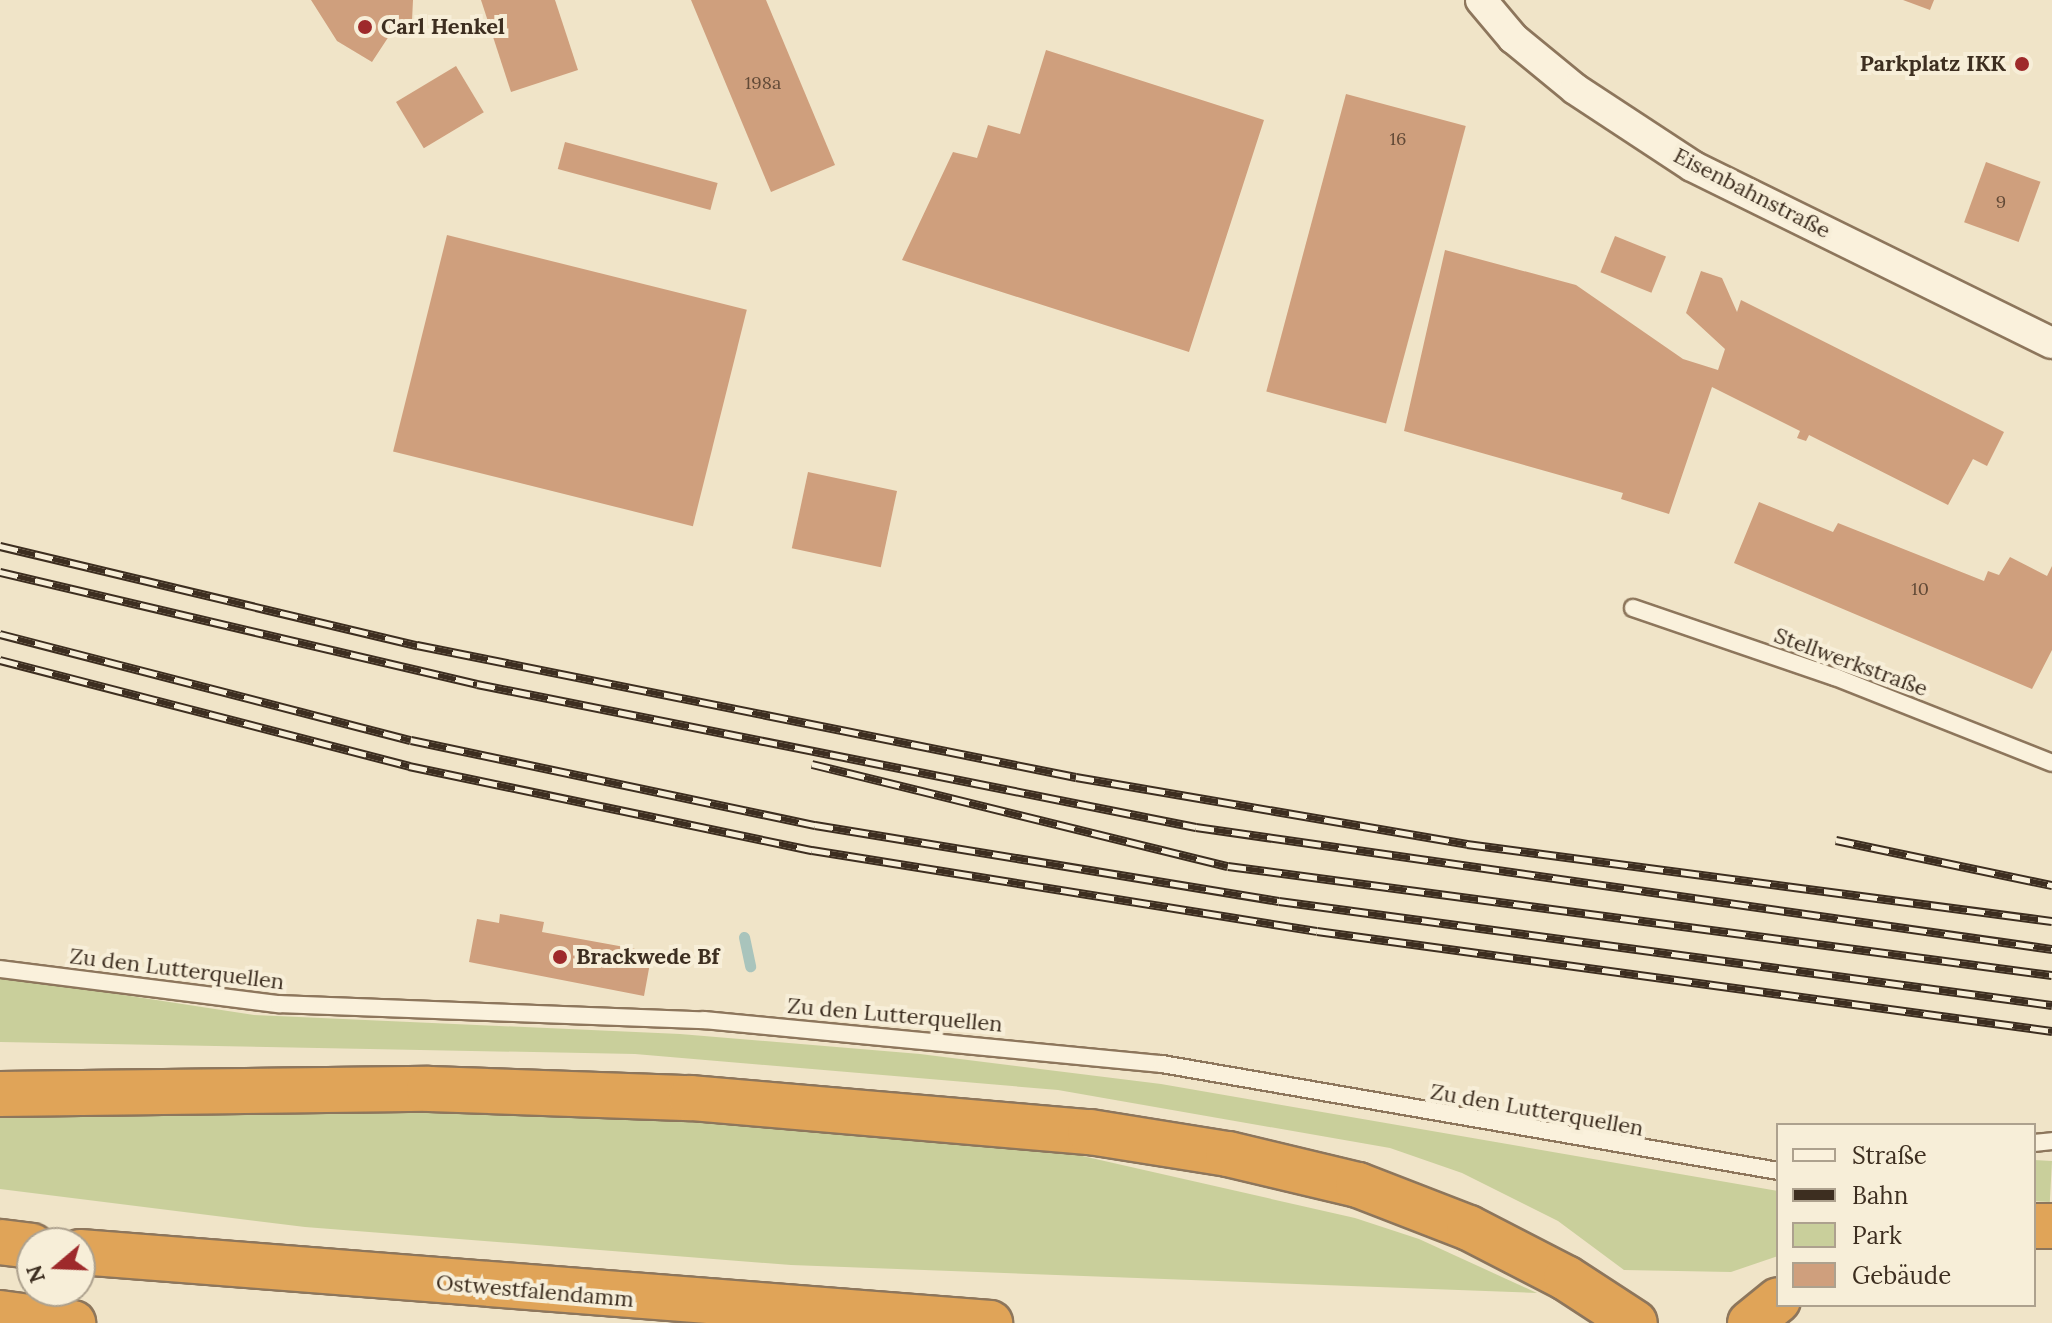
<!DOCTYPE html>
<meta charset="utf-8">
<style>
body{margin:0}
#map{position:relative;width:2052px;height:1323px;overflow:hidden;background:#f0e4c8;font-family:Lora,serif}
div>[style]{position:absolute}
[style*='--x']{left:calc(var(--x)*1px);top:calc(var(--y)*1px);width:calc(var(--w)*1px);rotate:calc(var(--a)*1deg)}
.green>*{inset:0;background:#c9cf9b;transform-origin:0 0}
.stream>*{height:11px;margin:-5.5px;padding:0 5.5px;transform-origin:5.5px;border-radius:5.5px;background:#a9c4bc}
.building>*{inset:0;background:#cf9f7d;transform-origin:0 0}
.roads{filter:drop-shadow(2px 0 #8d765c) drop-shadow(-2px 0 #8d765c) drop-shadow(0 2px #8d765c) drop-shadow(0 -2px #8d765c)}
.lane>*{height:16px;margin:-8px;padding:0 8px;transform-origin:8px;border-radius:8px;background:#faf1dc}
.street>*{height:30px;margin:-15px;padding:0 15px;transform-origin:15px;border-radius:15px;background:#faf1dc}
.highway>*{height:44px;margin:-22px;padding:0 22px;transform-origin:22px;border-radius:22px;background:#e0a458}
.rail>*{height:9px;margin-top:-4.5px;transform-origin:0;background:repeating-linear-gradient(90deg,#f7eed8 0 18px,#3d2e20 0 36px);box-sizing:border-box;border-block:2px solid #3d2e20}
.dots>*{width:22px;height:22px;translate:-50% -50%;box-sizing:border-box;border:4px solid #f7eed8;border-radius:50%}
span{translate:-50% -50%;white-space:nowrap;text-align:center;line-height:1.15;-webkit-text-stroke:8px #f7eed8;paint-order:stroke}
.number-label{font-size:18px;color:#624a37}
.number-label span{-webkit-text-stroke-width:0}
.poi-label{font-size:22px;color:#3d2e20;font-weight:700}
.left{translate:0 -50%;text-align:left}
.right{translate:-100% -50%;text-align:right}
.street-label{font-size:22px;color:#3d2e20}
.legend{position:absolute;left:1776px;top:1123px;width:260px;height:184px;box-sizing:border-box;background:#f7eed8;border:2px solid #ada18e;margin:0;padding:10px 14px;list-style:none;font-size:24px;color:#3d2e20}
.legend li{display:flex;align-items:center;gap:16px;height:40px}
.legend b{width:40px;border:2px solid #ada18e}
.north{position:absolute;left:16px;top:1227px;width:80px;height:80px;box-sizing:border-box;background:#f7eed8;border:2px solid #ada18e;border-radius:50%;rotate:251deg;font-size:22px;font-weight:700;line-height:32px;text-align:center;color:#3d2e20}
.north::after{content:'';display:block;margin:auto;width:28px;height:36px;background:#9e2a2b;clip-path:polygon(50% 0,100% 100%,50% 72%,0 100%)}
</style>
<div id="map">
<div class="green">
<i style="clip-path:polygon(0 976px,254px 1015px,680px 1034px,920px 1054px,1161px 1084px,1778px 1191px,1778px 1256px,1731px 1272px,1624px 1270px,1558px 1221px,1462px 1173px,1390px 1148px,1058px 1090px,635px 1054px,0 1042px)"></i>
<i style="clip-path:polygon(288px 1104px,794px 1123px,1078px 1155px,1355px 1218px,1419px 1239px,1537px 1293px,791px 1265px,305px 1227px,0 1189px,0 1112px)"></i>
<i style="left:2034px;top:1160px;width:18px;height:41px;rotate:3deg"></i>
</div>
<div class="stream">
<i style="--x:744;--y:937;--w:30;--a:78"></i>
</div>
<div class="building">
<i style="clip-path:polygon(311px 0,413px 0,412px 21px,391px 33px,372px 62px,337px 41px)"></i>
<i style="clip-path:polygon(481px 0,555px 0,578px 70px,511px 92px)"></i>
<i style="clip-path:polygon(691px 0,766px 0,835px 165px,771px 192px)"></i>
<i style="clip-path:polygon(1903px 0,1934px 0,1930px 10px)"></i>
<i style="clip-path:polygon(1046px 50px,1264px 120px,1189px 352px,902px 260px,953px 152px,977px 158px,988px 125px,1020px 134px)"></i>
<i style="left:456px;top:66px;width:54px;height:70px;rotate:59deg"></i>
<i style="left:1346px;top:94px;width:124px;height:308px;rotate:15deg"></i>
<i style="left:565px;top:142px;width:158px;height:28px;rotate:15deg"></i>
<i style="left:1986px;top:162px;width:58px;height:64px;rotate:20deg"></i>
<i style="left:447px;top:235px;width:309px;height:223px;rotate:14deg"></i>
<i style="left:1615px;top:236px;width:55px;height:39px;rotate:22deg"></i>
<i style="clip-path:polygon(1445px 250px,1576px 285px,1683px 359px,1718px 370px,1725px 349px,1686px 313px,1701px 271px,1722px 278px,1737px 312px,1741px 300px,2004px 432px,1987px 466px,1973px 459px,1948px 505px,1809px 435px,1806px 441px,1797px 438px,1800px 431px,1712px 387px,1669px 514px,1621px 499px,1623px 493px,1404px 431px)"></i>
<i style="left:808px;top:472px;width:91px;height:78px;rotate:12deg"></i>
<i style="clip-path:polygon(1759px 502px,1833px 532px,1838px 523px,1984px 581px,1988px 571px,1999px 575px,2010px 557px,2047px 576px,2052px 566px,2052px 650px,2032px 689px,1734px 563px)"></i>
<i style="clip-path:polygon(500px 914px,544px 922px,542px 932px,652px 952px,644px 996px,469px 962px,477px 919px,499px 923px)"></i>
</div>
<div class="roads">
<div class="lane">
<i style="--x:1633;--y:608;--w:213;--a:18.9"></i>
<i style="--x:1835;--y:677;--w:233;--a:21.6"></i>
<i style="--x:0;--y:969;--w:281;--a:7.2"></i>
<i style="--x:279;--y:1004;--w:425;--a:2.2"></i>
<i style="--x:704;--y:1020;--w:460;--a:5.5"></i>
<i style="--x:1162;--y:1064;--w:625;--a:9.85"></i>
<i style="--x:2034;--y:1143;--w:18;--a:-6"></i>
</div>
<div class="street">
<i style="--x:1481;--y:0;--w:50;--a:49.9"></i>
<i style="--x:1513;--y:38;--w:80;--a:39.4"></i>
<i style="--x:1575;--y:89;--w:140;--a:33.3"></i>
<i style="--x:1692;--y:166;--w:401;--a:26.2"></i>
</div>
<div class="highway">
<i style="--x:0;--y:1094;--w:429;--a:-0.7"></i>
<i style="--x:429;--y:1089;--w:262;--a:2"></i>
<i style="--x:691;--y:1098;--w:400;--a:4.9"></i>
<i style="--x:1090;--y:1132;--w:140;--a:9.1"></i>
<i style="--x:1228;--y:1154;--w:134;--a:13.4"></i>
<i style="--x:1358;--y:1185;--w:119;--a:21.2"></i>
<i style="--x:1469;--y:1228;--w:109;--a:27.3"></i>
<i style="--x:1566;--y:1278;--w:82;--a:33.1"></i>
<i style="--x:2034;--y:1226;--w:18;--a:0"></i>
<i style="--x:0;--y:1242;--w:32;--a:7"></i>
<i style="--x:80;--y:1252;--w:913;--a:4.46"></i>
<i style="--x:0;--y:1313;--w:74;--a:7.8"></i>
<i style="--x:1750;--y:1323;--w:36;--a:-39"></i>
</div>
</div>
<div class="rail">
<i style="--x:0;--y:546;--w:429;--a:13.4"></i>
<i style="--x:417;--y:645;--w:672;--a:11.33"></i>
<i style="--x:1076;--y:777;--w:397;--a:9.7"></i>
<i style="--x:1467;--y:844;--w:590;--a:7.5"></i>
<i style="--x:0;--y:572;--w:490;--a:13.2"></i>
<i style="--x:477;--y:684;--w:733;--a:11.25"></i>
<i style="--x:1196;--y:827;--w:865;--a:8.11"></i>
<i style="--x:0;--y:634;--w:424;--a:14.5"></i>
<i style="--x:411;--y:740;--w:413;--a:11.9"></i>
<i style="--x:815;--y:825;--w:470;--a:9.3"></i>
<i style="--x:1279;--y:901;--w:780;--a:7.66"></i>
<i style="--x:0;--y:660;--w:423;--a:14.5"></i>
<i style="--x:409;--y:766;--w:412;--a:11.8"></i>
<i style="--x:812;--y:850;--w:511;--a:9.11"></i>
<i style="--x:1317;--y:931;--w:742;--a:7.75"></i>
<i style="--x:812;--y:764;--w:428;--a:13.8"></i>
<i style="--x:1228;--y:866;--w:831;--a:7.54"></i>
<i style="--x:1836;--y:840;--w:221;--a:11.8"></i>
</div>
<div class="dots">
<i style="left:365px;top:27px;background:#9e2a2b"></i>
<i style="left:2022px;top:64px;background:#9e2a2b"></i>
<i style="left:560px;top:957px;background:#9e2a2b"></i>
</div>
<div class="number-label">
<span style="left:763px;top:83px">198a</span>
<span style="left:1398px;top:139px">16</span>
<span style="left:2001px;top:202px">9</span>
<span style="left:1920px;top:589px">10</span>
</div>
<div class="poi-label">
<span class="left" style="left:381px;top:27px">Carl Henkel</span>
<span class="right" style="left:2006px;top:64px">Parkplatz IKK</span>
<span class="left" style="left:576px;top:957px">Brackwede Bf</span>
</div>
<div class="street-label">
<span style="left:1752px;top:193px;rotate:27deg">Eisenbahnstraße</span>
<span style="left:1851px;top:662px;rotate:20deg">Stellwerkstraße</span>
<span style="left:177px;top:969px;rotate:7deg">Zu den Lutterquellen</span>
<span style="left:895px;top:1015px;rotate:5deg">Zu den Lutterquellen</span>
<span style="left:1537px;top:1110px;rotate:10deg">Zu den Lutterquellen</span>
<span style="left:535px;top:1291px;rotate:5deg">Ostwestfalendamm</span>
</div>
<ul class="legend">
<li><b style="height:10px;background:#faf1dc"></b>Straße</li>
<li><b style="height:10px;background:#3d2e20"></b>Bahn</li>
<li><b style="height:22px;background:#c9cf9b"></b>Park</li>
<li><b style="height:22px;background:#cf9f7d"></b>Gebäude</li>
</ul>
<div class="north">N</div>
</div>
